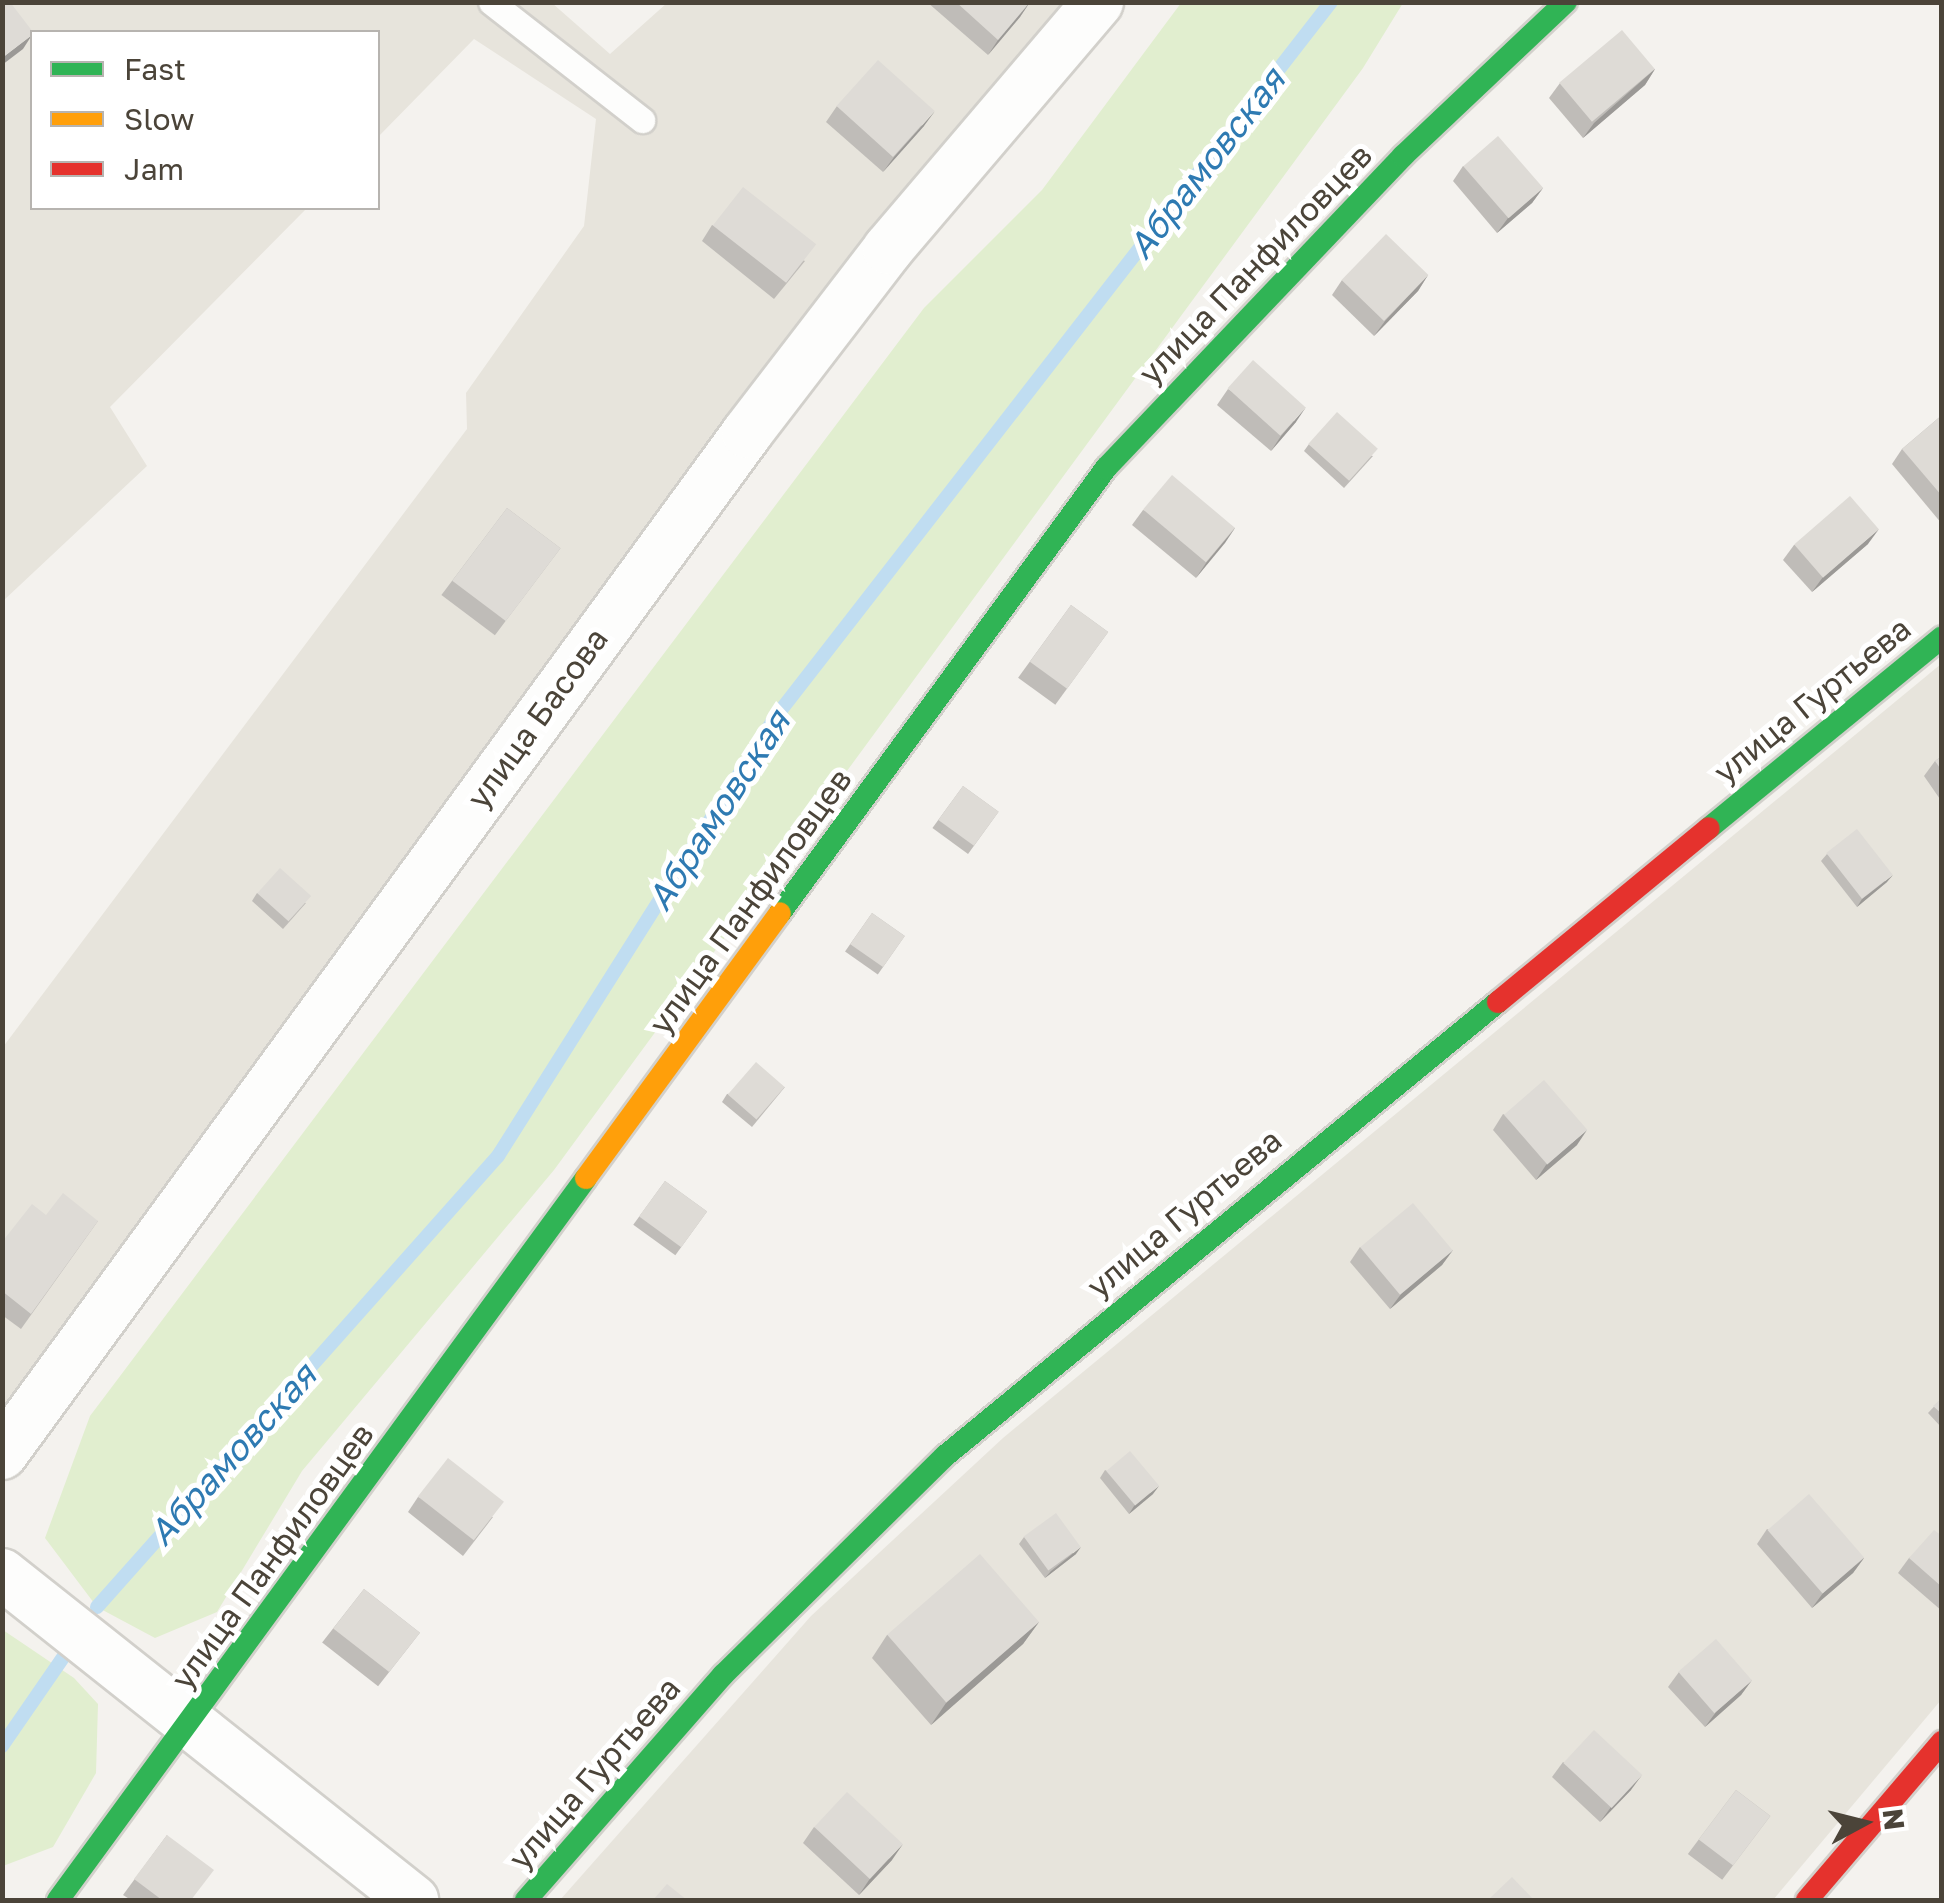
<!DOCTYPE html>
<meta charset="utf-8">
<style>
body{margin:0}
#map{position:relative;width:1944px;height:1903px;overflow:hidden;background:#f4f2ee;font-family:"Golos Text",sans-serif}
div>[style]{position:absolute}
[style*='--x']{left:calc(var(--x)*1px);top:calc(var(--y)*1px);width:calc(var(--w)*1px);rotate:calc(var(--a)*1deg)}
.residential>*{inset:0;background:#e7e4dc}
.green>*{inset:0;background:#e1eecf}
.stream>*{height:14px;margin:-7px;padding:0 7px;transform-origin:7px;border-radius:7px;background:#c0ddf1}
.roads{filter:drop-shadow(2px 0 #d2d0cb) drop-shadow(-2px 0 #d2d0cb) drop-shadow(0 2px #d2d0cb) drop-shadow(0 -2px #d2d0cb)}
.lane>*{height:25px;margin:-12.5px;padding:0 12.5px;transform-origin:12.5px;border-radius:12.5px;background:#fdfdfc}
.street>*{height:50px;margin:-25px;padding:0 25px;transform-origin:25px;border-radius:25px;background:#fdfdfc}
.fast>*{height:22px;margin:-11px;padding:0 11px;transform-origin:11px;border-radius:11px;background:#30b455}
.slow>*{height:22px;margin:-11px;padding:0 11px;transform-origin:11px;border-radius:11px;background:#ff9f0a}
.jam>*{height:22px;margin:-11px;padding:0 11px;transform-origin:11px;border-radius:11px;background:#e5322d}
.wall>*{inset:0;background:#bfbcb8;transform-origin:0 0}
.shaded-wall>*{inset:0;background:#9b9996}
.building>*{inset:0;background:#dedbd6;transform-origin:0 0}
span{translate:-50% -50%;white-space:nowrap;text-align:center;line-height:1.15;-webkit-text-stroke:10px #fff;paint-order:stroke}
.street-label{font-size:32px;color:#4b4439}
.water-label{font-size:35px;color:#2e7ab2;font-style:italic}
.frame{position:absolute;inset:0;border:5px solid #4b4439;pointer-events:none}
.legend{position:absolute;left:30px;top:30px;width:350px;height:180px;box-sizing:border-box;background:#fff;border:2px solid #b7b4b0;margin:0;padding:12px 18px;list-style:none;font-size:30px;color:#4b4439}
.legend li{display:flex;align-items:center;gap:20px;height:50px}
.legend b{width:50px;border:2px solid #b7b4b0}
.north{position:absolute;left:1814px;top:1773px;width:100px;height:100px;-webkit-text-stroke:8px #fff;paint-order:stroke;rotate:83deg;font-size:28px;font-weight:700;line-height:40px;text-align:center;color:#4b4439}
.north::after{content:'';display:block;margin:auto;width:35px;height:45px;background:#4b4439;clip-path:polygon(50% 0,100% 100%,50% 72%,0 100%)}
</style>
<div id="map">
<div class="residential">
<i style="clip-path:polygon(3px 3px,552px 3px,610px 54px,667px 3px,1083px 3px,3px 1420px,3px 1047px,467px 429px,466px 393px,584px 226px,596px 119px,474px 39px,378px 137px,378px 32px,32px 32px,32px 208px,307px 208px,110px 407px,147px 466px,3px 601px)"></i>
<i style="clip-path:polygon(1941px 664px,1941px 1700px,1773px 1900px,560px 1900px,811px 1616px,1003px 1438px)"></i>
</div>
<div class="green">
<i style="clip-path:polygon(1181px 3px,1403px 3px,1363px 68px,554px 1170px,302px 1471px,217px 1612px,155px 1638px,97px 1607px,45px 1538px,90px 1416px,924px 308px,1042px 190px)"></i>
<i style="clip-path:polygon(3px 1630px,74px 1678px,98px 1704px,96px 1773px,53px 1847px,3px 1866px)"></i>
</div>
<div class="stream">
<i style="--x:97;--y:1607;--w:603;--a:-48.36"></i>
<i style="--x:498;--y:1156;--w:517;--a:-57.72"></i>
<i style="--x:774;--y:719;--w:908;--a:-52.16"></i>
<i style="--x:2;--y:1746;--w:109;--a:-55.4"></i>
</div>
<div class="roads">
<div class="lane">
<i style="--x:491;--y:2;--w:192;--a:38"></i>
</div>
<div class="street">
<i style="--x:2;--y:1454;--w:1264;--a:-53.88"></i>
<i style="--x:747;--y:433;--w:232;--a:-52.5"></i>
<i style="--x:888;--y:249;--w:324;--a:-49.6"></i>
<i style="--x:2;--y:1574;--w:525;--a:38.42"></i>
</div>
<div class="fast">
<i style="--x:1709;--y:828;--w:301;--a:-39.3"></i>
<i style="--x:780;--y:913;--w:552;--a:-53.77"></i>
<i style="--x:1106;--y:468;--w:431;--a:-46.4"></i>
<i style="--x:1403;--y:156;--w:224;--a:-43.4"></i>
<i style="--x:58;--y:1900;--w:894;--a:-53.82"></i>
<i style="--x:526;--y:1900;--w:299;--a:-48.8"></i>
<i style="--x:723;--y:1675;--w:312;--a:-44.6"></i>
<i style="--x:945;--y:1456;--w:715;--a:-39.39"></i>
</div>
<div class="slow">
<i style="--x:586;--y:1178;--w:328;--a:-53.8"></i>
</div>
<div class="jam">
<i style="--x:1498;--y:1002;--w:273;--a:-39.5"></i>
<i style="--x:1807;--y:1900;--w:208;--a:-49.5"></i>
</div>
</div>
<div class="wall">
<i style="clip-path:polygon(927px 2px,1030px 2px,1020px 17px,988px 55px)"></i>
<i style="clip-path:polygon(1655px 69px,1645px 85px,1583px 138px,1549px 98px,1560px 83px)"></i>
<i style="clip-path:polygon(837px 106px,924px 126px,883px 172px,826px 122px)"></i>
<i style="clip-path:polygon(1463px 166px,1543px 188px,1532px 203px,1497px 233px,1453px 181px)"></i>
<i style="clip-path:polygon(712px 225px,805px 261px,774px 299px,702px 241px)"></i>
<i style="clip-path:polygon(1428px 275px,1418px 291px,1374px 336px,1332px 295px,1342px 280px)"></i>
<i style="clip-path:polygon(1228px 389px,1296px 422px,1271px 451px,1217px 405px)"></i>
<i style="clip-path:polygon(1942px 415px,1942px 524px,1892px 464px,1902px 449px)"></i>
<i style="clip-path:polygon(1309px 444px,1373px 456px,1344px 488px,1304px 451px)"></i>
<i style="left:507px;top:508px;width:67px;height:109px;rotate:37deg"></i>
<i style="clip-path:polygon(1143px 510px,1235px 528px,1196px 578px,1132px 525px)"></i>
<i style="clip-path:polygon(1868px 544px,1812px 592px,1783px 560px,1794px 545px)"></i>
<i style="left:1071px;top:605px;width:46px;height:90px;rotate:36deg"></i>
<i style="clip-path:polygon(1942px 756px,1942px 802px,1924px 776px,1935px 761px)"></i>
<i style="left:963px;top:786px;width:44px;height:52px;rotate:36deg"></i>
<i style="clip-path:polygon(1827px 854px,1887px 882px,1857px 907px,1821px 861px)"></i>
<i style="clip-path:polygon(257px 893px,306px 903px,283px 929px,252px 901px)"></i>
<i style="left:872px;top:913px;width:40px;height:47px;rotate:35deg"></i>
<i style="clip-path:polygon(785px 1087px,752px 1127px,722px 1102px,727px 1094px)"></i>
<i style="clip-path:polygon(1503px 1114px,1577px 1145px,1536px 1180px,1493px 1130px)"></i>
<i style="left:665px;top:1181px;width:52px;height:54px;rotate:36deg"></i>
<i style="clip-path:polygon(46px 1215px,98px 1221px,21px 1329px,2px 1315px,2px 1242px)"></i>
<i style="clip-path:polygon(1360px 1247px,1453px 1250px,1442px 1265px,1390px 1309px,1350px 1262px)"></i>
<i style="clip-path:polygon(1942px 1398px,1942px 1428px,1928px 1413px)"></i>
<i style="clip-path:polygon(1105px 1470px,1153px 1494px,1129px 1514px,1100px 1478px)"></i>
<i style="clip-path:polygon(418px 1497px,493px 1517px,463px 1556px,408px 1512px)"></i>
<i style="clip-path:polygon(1767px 1529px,1864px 1558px,1853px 1573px,1812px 1608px,1757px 1544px)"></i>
<i style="clip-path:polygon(1942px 1536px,1942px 1611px,1898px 1573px,1909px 1558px)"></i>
<i style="clip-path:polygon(1024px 1537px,1076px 1554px,1045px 1578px,1019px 1544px)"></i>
<i style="left:364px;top:1589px;width:71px;height:68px;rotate:38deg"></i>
<i style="clip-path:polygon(1039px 1622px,1023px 1644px,931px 1725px,872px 1658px,887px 1635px)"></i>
<i style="clip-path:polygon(1679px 1672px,1752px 1680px,1741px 1695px,1705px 1727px,1668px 1687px)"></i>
<i style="clip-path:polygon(1563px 1762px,1631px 1790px,1600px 1822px,1552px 1777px)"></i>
<i style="left:1736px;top:1790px;width:43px;height:80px;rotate:37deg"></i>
<i style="clip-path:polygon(814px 1827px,892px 1860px,859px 1895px,803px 1843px)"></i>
<i style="clip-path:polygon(167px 1835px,192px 1900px,131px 1900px,123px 1895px)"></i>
</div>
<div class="shaded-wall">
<i style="clip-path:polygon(1030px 2px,1020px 17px,988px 55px,998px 40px)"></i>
<i style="clip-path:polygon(32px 35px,23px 49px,2px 65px,2px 58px)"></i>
<i style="clip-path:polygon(1655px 69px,1645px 85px,1583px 138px,1594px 123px)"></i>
<i style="clip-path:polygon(935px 111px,924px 126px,883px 172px,894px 157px)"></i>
<i style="clip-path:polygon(1543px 188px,1532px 203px,1497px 233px,1508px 218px)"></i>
<i style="clip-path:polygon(1428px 275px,1418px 291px,1374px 336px,1385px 321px)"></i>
<i style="clip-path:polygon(1306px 407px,1296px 422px,1271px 451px,1281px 436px)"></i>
<i style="clip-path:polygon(1235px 528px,1225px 543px,1196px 578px,1206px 563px)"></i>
<i style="clip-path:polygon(1879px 529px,1868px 544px,1812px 592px,1823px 577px)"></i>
<i style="clip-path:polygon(1893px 875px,1887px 882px,1857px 907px,1862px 899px)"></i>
<i style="clip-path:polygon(1587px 1130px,1577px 1145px,1536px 1180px,1546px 1165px)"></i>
<i style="clip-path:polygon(1453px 1250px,1442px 1265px,1390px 1309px,1401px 1294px)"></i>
<i style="clip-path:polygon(1159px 1486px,1153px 1494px,1129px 1514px,1134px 1506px)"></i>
<i style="clip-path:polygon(1081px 1547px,1076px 1554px,1045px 1578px,1051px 1571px)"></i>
<i style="clip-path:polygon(1864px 1558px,1853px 1573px,1812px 1608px,1823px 1593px)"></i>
<i style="clip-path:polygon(1039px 1622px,1023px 1644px,931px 1725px,946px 1703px)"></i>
<i style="clip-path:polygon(1752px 1680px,1741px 1695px,1705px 1727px,1716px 1712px)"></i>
<i style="clip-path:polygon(1642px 1775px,1631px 1790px,1600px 1822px,1611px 1807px)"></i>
<i style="clip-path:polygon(903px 1844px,892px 1860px,859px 1895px,869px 1880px)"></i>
</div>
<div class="building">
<i style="clip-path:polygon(2px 2px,10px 2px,33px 32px,32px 35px,2px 58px)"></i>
<i style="clip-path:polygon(956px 2px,1030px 2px,998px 40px)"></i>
<i style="left:1622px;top:30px;width:51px;height:82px;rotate:50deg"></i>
<i style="left:878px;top:60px;width:76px;height:62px;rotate:42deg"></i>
<i style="left:1498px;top:136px;width:69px;height:46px;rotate:49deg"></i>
<i style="left:743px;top:187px;width:93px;height:49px;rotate:38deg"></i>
<i style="left:1386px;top:234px;width:59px;height:64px;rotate:44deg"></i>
<i style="left:1253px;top:360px;width:71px;height:38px;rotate:42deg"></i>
<i style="left:1337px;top:412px;width:55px;height:43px;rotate:42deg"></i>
<i style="clip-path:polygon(1942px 415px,1942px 496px,1902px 449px)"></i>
<i style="left:1172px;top:475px;width:82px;height:45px;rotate:40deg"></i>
<i style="left:1850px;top:496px;width:44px;height:74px;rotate:49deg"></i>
<i style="left:507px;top:508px;width:67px;height:91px;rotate:37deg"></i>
<i style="left:1071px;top:605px;width:46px;height:70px;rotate:36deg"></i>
<i style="clip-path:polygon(1942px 756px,1942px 771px,1935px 761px)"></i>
<i style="left:963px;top:786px;width:44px;height:42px;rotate:36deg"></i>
<i style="left:1857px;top:829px;width:58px;height:39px;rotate:52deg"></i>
<i style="left:280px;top:868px;width:42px;height:34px;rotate:42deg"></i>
<i style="left:872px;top:913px;width:40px;height:38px;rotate:35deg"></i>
<i style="left:756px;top:1062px;width:38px;height:43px;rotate:41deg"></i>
<i style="left:1544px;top:1080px;width:66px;height:53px;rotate:49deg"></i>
<i style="left:665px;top:1181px;width:52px;height:44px;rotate:36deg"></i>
<i style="clip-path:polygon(63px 1193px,98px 1221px,31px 1314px,2px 1291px,2px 1242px,32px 1204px,46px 1215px)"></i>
<i style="left:1413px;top:1203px;width:62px;height:69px;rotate:50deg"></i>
<i style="clip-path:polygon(1942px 1398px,1942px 1414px,1933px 1406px)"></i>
<i style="left:1130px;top:1451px;width:45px;height:31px;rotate:50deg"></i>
<i style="left:448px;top:1458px;width:71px;height:49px;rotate:38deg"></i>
<i style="left:1809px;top:1494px;width:84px;height:55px;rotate:49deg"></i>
<i style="left:1056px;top:1513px;width:42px;height:40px;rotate:54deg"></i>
<i style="clip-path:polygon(1934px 1530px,1942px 1536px,1942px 1587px,1909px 1558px)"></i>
<i style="left:980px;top:1554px;width:90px;height:123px;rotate:49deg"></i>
<i style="left:364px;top:1589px;width:71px;height:50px;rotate:38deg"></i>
<i style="left:1716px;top:1639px;width:55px;height:50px;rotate:49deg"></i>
<i style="left:1594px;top:1730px;width:66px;height:45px;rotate:43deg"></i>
<i style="left:1736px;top:1790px;width:43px;height:62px;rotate:37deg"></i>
<i style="left:847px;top:1792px;width:76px;height:48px;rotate:43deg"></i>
<i style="clip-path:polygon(167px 1835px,214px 1870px,191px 1900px,162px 1900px,134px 1879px)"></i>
<i style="clip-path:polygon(1512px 1877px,1534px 1900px,1488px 1900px)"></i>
<i style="clip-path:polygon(667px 1884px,687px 1900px,653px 1900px)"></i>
</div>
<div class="street-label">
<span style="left:1255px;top:264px;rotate:-46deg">улица Панфиловцев</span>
<span style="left:1812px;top:700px;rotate:-39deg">улица Гуртьева</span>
<span style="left:537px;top:718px;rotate:-54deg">улица Басова</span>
<span style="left:750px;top:901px;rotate:-54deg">улица Панфиловцев</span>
<span style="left:1184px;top:1213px;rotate:-40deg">улица Гуртьева</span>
<span style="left:272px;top:1556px;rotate:-54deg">улица Панфиловцев</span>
<span style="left:594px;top:1773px;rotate:-49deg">улица Гуртьева</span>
</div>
<div class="water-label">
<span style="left:1206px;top:163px;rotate:-52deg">Абрамовская</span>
<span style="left:718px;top:810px;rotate:-57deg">Абрамовская</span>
<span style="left:232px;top:1454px;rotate:-48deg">Абрамовская</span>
</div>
<div class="frame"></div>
<ul class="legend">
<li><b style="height:12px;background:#30b455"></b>Fast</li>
<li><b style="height:12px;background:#ff9f0a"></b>Slow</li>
<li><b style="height:12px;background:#e5322d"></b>Jam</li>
</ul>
<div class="north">N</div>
</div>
